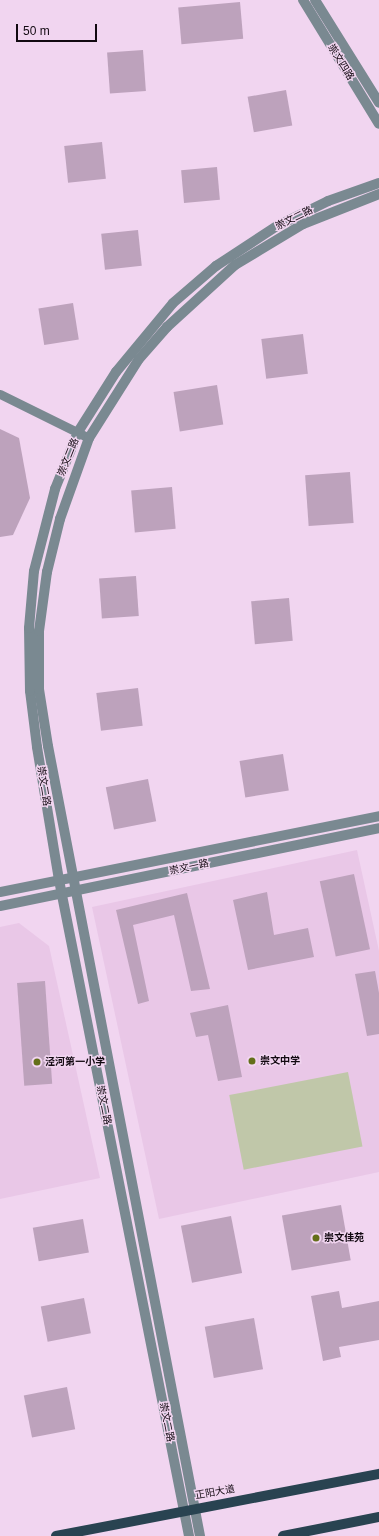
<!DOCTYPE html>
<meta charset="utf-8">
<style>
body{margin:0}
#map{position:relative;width:379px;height:1536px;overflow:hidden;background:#f1d5f0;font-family:Arial,"Noto Sans SC",sans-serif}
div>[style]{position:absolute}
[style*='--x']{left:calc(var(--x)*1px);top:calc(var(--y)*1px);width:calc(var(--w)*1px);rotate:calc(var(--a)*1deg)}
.built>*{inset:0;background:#e9c7e7}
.green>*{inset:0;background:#c0c7a9;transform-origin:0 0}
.building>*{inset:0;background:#bda2bc;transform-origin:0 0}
.minor>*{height:9px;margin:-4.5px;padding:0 4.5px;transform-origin:4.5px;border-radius:4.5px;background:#7a8991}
.tertiary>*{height:10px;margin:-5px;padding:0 5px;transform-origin:5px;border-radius:5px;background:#7a8991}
.primary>*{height:10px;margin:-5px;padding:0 5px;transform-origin:5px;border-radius:5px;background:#294351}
.dots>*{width:11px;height:11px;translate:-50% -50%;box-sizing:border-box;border:2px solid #f1d5f0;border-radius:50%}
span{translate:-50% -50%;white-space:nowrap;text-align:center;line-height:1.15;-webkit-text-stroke:3px #f1d5f0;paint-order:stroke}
.street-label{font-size:10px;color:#120911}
.poi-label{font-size:10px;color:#120911;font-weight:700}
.left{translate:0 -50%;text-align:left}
.scale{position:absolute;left:16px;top:24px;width:81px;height:18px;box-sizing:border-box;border:2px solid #120911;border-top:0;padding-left:5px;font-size:12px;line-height:14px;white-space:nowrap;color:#120911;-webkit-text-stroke:3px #f1d5f0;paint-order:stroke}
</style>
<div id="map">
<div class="built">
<i style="clip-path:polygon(357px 850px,379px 951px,379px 1172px,159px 1219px,92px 907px)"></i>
<i style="clip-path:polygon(19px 923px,49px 946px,100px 1178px,0 1199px,0 927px)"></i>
</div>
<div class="green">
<i style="left:348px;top:1072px;width:76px;height:121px;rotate:79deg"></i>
</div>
<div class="building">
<i style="left:240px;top:2px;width:37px;height:62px;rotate:85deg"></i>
<i style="left:143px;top:50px;width:41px;height:36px;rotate:86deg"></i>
<i style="left:286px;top:90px;width:36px;height:39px;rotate:80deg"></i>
<i style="left:102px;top:142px;width:37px;height:38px;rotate:84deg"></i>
<i style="left:217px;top:167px;width:33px;height:36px;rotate:85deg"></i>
<i style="left:138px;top:230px;width:36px;height:37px;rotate:84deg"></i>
<i style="left:73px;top:303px;width:37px;height:35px;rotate:81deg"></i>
<i style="left:303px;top:334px;width:40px;height:42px;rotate:83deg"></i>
<i style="left:217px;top:385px;width:40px;height:44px;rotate:81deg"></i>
<i style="clip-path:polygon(0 429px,19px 438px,30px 498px,13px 535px,0 537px)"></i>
<i style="left:350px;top:472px;width:51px;height:45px;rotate:86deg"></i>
<i style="left:172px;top:487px;width:42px;height:41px;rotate:85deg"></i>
<i style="left:136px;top:576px;width:40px;height:37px;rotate:86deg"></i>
<i style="left:289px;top:598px;width:43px;height:38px;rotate:85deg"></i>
<i style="left:138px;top:688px;width:38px;height:42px;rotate:83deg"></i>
<i style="left:283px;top:754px;width:37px;height:44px;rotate:81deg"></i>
<i style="left:148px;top:779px;width:43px;height:43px;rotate:79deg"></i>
<i style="left:354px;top:874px;width:77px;height:35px;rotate:78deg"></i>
<i style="clip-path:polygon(267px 892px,274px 935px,308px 928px,314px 957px,248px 970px,233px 900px)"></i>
<i style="clip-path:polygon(187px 893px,210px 989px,191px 991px,174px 915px,133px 925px,149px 1001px,138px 1004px,116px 910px)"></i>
<i style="clip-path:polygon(375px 971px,379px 993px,379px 1034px,367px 1036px,355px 974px)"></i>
<i style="left:45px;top:981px;width:103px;height:28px;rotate:86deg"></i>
<i style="clip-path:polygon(228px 1005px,242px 1077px,218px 1081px,208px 1035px,196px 1037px,190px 1013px)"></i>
<i style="left:341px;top:1205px;width:56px;height:60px;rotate:80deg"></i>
<i style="left:231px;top:1216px;width:58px;height:51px;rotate:79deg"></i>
<i style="left:83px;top:1219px;width:34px;height:51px;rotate:80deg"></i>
<i style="clip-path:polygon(339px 1291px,342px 1308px,379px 1301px,379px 1340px,339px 1347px,341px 1357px,323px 1361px,311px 1296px)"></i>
<i style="left:84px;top:1298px;width:36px;height:44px;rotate:79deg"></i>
<i style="left:254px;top:1318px;width:52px;height:50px;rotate:80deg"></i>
<i style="left:67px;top:1387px;width:43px;height:44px;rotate:79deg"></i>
</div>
<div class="minor">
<i style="--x:0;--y:394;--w:99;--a:26.3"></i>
</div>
<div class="tertiary">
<i style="--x:303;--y:0;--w:145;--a:58.5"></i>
<i style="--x:315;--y:0;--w:121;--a:58.1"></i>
<i style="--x:0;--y:892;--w:387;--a:-11.3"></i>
<i style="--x:0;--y:906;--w:387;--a:-11.6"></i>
<i style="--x:189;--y:1536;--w:669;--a:-101.21"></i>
<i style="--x:59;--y:880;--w:135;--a:-99.4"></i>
<i style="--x:37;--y:747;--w:56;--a:-97.1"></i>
<i style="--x:30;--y:691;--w:63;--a:-90.9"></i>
<i style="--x:29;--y:628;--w:57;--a:-85"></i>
<i style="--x:34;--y:571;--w:85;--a:-75.6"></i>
<i style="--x:55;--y:489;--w:61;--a:-68"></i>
<i style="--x:78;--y:432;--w:71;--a:-57.7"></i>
<i style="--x:116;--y:372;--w:89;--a:-50.4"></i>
<i style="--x:173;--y:303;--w:57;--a:-40.7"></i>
<i style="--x:216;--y:266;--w:73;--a:-33.3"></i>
<i style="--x:277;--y:226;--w:57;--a:-26.1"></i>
<i style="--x:328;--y:201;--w:54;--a:-19.4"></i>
<i style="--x:200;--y:1536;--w:804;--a:-100.89"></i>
<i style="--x:48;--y:746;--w:58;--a:-99"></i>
<i style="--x:39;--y:689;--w:58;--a:-90"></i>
<i style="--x:39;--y:631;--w:60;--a:-82.3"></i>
<i style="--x:47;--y:572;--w:55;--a:-76.2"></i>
<i style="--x:60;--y:519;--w:86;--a:-70.3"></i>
<i style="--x:89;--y:438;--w:93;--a:-57.7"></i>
<i style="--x:139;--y:359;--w:43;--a:-48.8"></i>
<i style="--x:167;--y:327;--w:92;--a:-42.4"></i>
<i style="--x:235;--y:265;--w:79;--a:-31.1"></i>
<i style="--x:303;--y:224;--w:82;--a:-21.5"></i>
</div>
<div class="primary">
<i style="--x:56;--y:1536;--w:329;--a:-10.9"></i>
<i style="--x:283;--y:1536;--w:98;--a:-11.2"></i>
</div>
<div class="dots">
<i style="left:252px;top:1061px;background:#636f19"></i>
<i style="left:37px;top:1062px;background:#636f19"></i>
<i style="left:316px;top:1238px;background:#636f19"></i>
</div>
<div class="street-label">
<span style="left:341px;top:62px;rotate:58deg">崇文四路</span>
<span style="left:294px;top:218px;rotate:-26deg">崇文二路</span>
<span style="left:68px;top:457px;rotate:-68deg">崇文二路</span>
<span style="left:44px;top:786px;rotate:81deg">崇文二路</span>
<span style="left:189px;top:867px;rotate:-12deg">崇文一路</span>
<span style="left:104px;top:1105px;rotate:79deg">崇文二路</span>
<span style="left:167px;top:1422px;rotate:79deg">崇文二路</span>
<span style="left:215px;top:1492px;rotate:-10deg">正阳大道</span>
</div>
<div class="poi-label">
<span class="left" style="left:260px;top:1061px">崇文中学</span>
<span class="left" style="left:45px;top:1062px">泾河第一小学</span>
<span class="left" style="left:324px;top:1238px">崇文佳苑</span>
</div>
<div class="scale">50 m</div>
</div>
